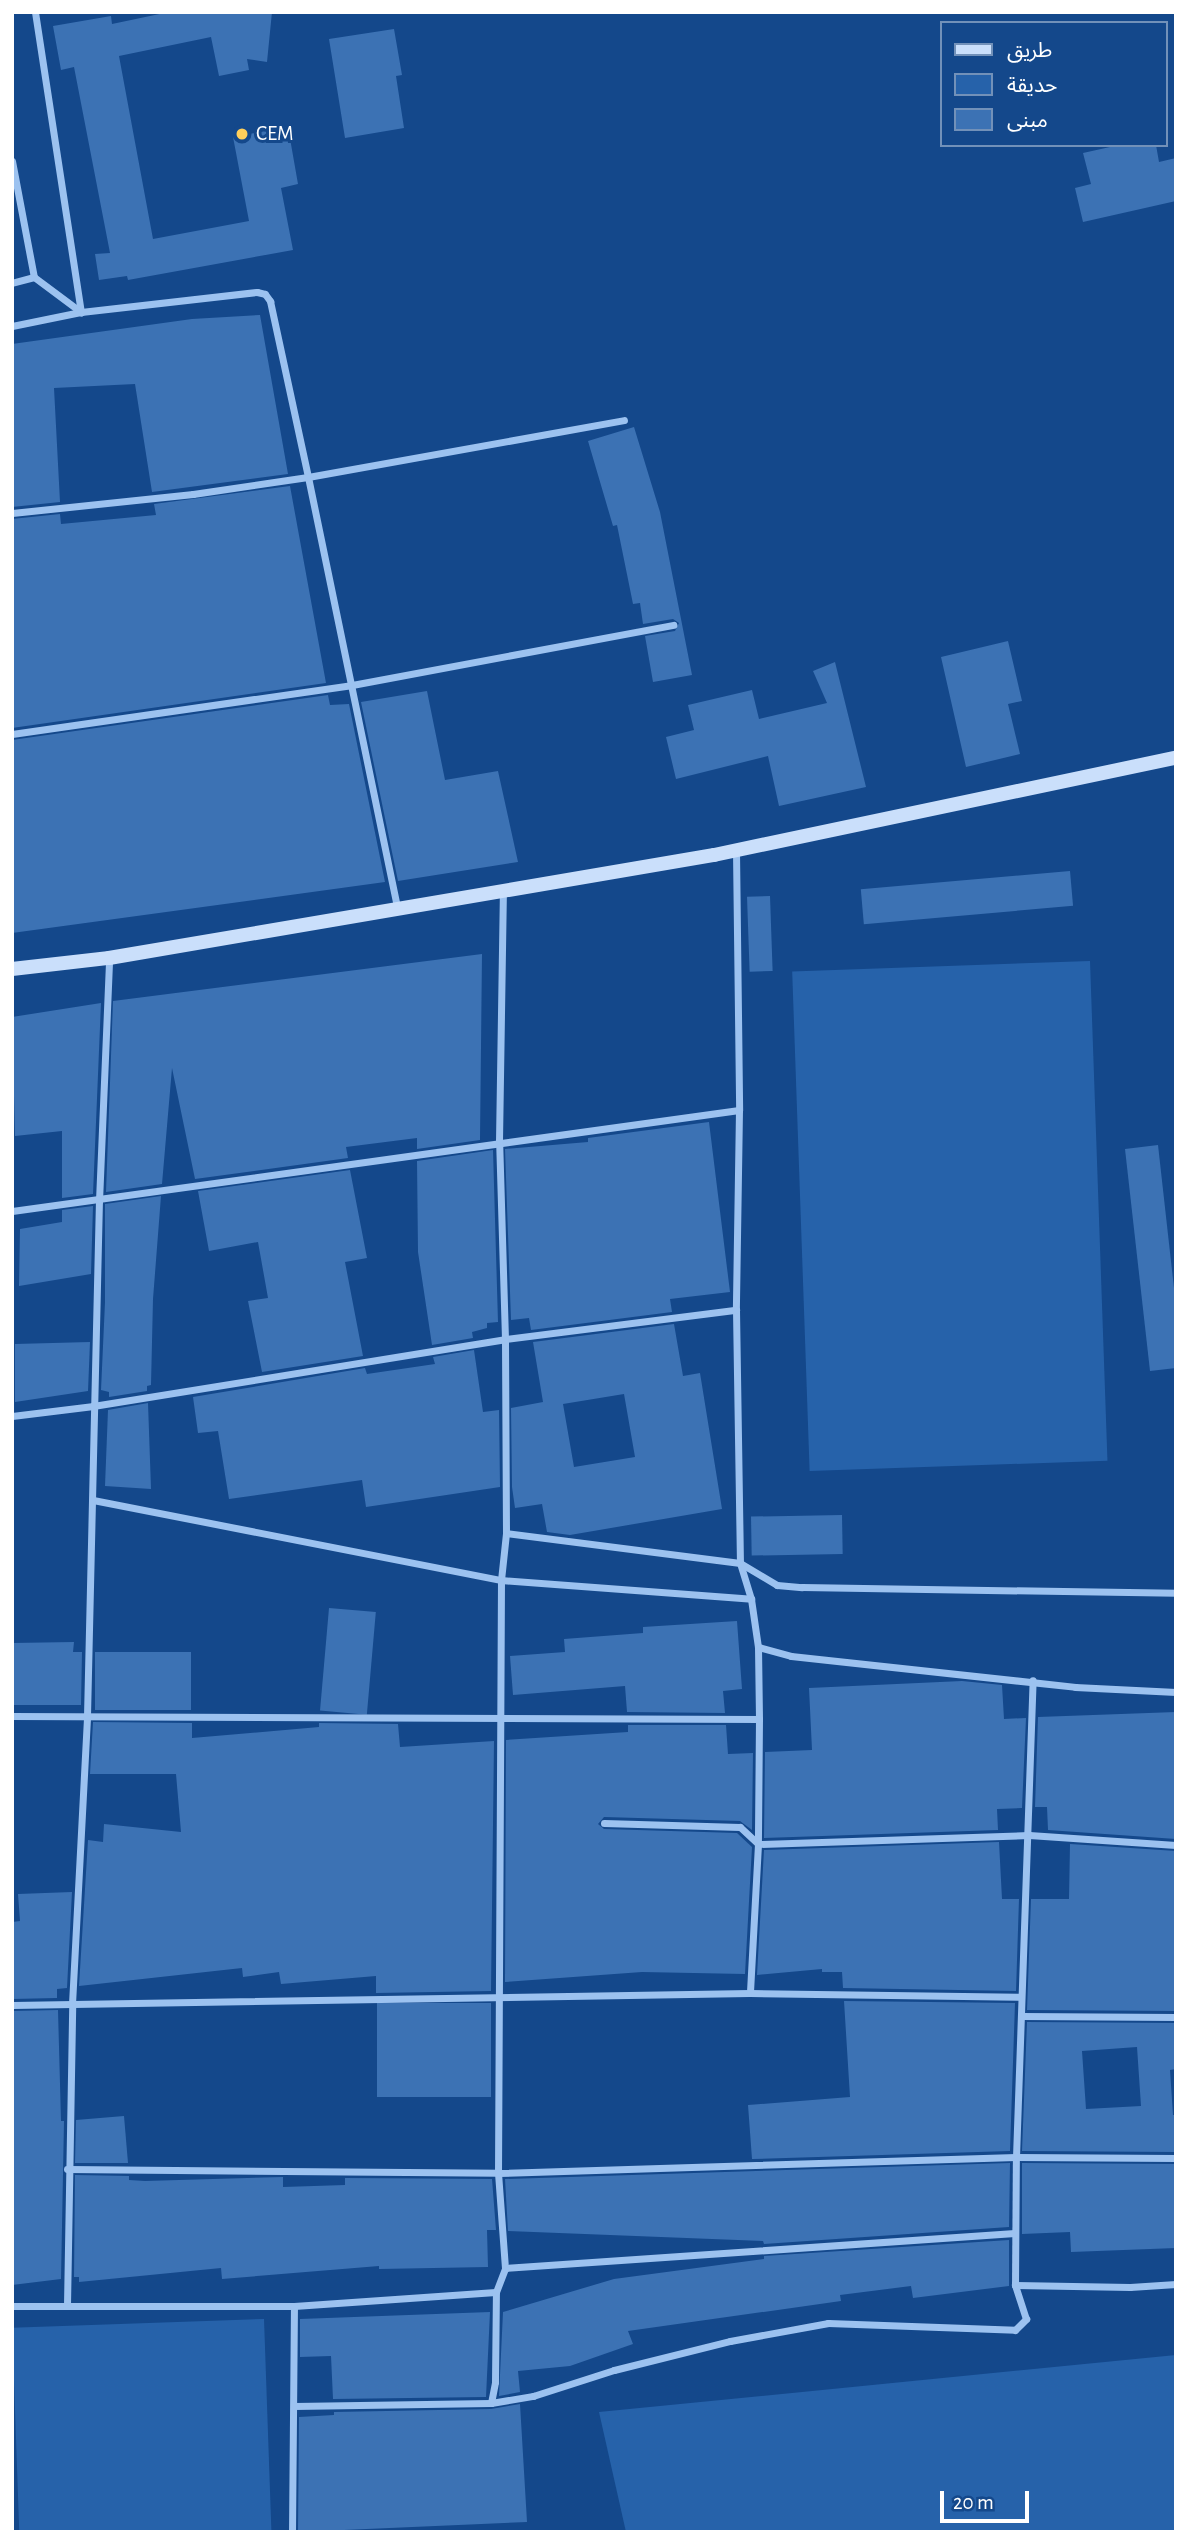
<!DOCTYPE html>
<meta charset="utf-8">
<style>
body{margin:0}
#map{position:relative;width:1188px;height:2544px;overflow:hidden;background:#14488b;font-family:"Alegreya Sans","Noto Sans Arabic",sans-serif}
div>[style]{position:absolute}
[style*='--x']{left:calc(var(--x)*1px);top:calc(var(--y)*1px);width:calc(var(--w)*1px);rotate:calc(var(--a)*1deg)}
.green>*{inset:0;background:#2662aa;transform-origin:0 0}
.building>*{inset:0;background:#3c72b4;transform-origin:0 0}
.street>*{height:7px;margin:-3.5px;padding:0 3.5px;transform-origin:3.5px;border-radius:3.5px;background:#9cc2f0}
.secondary>*{height:14px;margin:-7px;padding:0 7px;transform-origin:7px;border-radius:7px;background:#cadffb}
.dots>*{width:19px;height:19px;translate:-50% -50%;box-sizing:border-box;border:4px solid #14488b;border-radius:50%}
span{translate:-50% -50%;white-space:nowrap;text-align:center;line-height:1.15;-webkit-text-stroke:6px #14488b;paint-order:stroke}
.poi-label{font-size:21px;color:#fff}
.left{translate:0 -50%;text-align:left}
.frame{position:absolute;inset:0;border:14px solid #fff;pointer-events:none}
.legend{position:absolute;left:940px;top:21px;width:228px;height:126px;box-sizing:border-box;background:#14488b;border:2px solid #7291b9;margin:0;padding:9px 12px;list-style:none;font-size:21px;color:#fff}
.legend li{display:flex;align-items:center;gap:14px;height:35px}
.legend b{width:35px;border:2px solid #7291b9}
.scale{position:absolute;left:940px;top:2491px;width:89px;height:32px;box-sizing:border-box;border:4px solid #fff;border-top:0;padding-left:9px;font-size:21px;line-height:24px;white-space:nowrap;color:#fff;-webkit-text-stroke:5px #14488b;paint-order:stroke}
</style>
<div id="map">
<div class="green">
<i style="left:1090px;top:961px;width:500px;height:298px;rotate:88deg"></i>
<i style="left:264px;top:2319px;width:213px;height:252px;rotate:88deg"></i>
<i style="clip-path:polygon(1176px 2355px,1176px 2532px,626px 2532px,599px 2412px)"></i>
</div>
<div class="building">
<i style="clip-path:polygon(169px 12px,272px 12px,267px 62px,247px 59px,249px 70px,219px 76px,211px 37px,119px 56px,153px 239px,249px 221px,233px 137px,288px 127px,298px 184px,281px 188px,293px 250px,128px 280px,127px 276px,99px 280px,95px 254px,110px 253px,74px 67px,61px 70px,53px 26px,111px 16px,112px 24px)"></i>
<i style="clip-path:polygon(394px 29px,402px 75px,396px 76px,404px 128px,345px 138px,329px 39px)"></i>
<i style="clip-path:polygon(1119px 145px,1156px 145px,1159px 162px,1176px 158px,1176px 201px,1083px 222px,1075px 188px,1091px 184px,1083px 153px)"></i>
<i style="clip-path:polygon(260px 315px,288px 474px,152px 492px,135px 384px,54px 388px,60px 502px,12px 507px,12px 344px,192px 319px)"></i>
<i style="clip-path:polygon(634px 427px,660px 512px,692px 675px,653px 682px,645px 636px,675px 631px,679px 623px,673px 619px,643px 624px,640px 603px,633px 604px,617px 525px,613px 526px,588px 441px)"></i>
<i style="clip-path:polygon(290px 486px,326px 683px,12px 728px,12px 519px,60px 514px,61px 524px,156px 515px,154px 504px)"></i>
<i style="clip-path:polygon(1008px 641px,1022px 701px,1008px 704px,1020px 754px,966px 767px,941px 657px)"></i>
<i style="clip-path:polygon(835px 662px,866px 787px,779px 806px,768px 756px,676px 779px,666px 737px,694px 730px,688px 705px,752px 690px,759px 719px,827px 703px,813px 671px)"></i>
<i style="clip-path:polygon(427px 691px,445px 780px,498px 771px,518px 862px,398px 881px,361px 702px)"></i>
<i style="clip-path:polygon(328px 695px,330px 705px,349px 704px,385px 882px,12px 933px,12px 740px)"></i>
<i style="left:1070px;top:871px;width:35px;height:210px;rotate:85deg"></i>
<i style="left:770px;top:896px;width:75px;height:23px;rotate:88deg"></i>
<i style="clip-path:polygon(482px 954px,480px 1140px,417px 1149px,417px 1138px,346px 1147px,348px 1158px,195px 1179px,172px 1068px,162px 1184px,106px 1192px,113px 1001px)"></i>
<i style="clip-path:polygon(101px 1003px,93px 1194px,62px 1198px,62px 1131px,15px 1136px,12px 1017px)"></i>
<i style="clip-path:polygon(709px 1122px,730px 1292px,670px 1299px,672px 1312px,531px 1330px,529px 1318px,511px 1320px,505px 1149px,588px 1142px,588px 1138px)"></i>
<i style="clip-path:polygon(1158px 1145px,1176px 1306px,1176px 1368px,1150px 1371px,1125px 1149px)"></i>
<i style="clip-path:polygon(493px 1150px,498px 1322px,487px 1323px,487px 1328px,472px 1332px,473px 1338px,432px 1345px,418px 1252px,417px 1161px)"></i>
<i style="clip-path:polygon(350px 1170px,367px 1258px,345px 1262px,363px 1356px,262px 1372px,248px 1301px,268px 1298px,258px 1242px,209px 1251px,198px 1191px)"></i>
<i style="clip-path:polygon(161px 1196px,153px 1299px,151px 1385px,147px 1386px,147px 1391px,109px 1397px,109px 1392px,101px 1390px,105px 1302px,105px 1204px)"></i>
<i style="clip-path:polygon(93px 1206px,91px 1274px,19px 1286px,20px 1229px,62px 1222px,62px 1210px)"></i>
<i style="clip-path:polygon(evenodd,674px 1324px,683px 1376px,700px 1373px,722px 1509px,570px 1535px,547px 1532px,542px 1504px,515px 1508px,512px 1487px,511px 1408px,543px 1402px,533px 1342px,674px 1324px,624px 1394px,635px 1457px,574px 1467px,563px 1404px,624px 1394px)"></i>
<i style="clip-path:polygon(90px 1342px,88px 1391px,15px 1402px,15px 1344px)"></i>
<i style="clip-path:polygon(474px 1350px,483px 1412px,499px 1410px,500px 1487px,366px 1507px,362px 1480px,229px 1499px,218px 1431px,198px 1433px,193px 1397px,365px 1368px,367px 1374px,435px 1364px,433px 1357px)"></i>
<i style="clip-path:polygon(148px 1403px,151px 1489px,105px 1486px,108px 1410px)"></i>
<i style="left:842px;top:1515px;width:39px;height:91px;rotate:89deg"></i>
<i style="left:329px;top:1608px;width:47px;height:103px;rotate:5deg"></i>
<i style="clip-path:polygon(737px 1621px,742px 1689px,723px 1691px,725px 1713px,627px 1712px,625px 1686px,513px 1695px,510px 1656px,565px 1652px,564px 1639px,643px 1633px,643px 1627px)"></i>
<i style="clip-path:polygon(74px 1642px,73px 1652px,82px 1652px,81px 1705px,12px 1705px,12px 1643px)"></i>
<i style="left:95px;top:1652px;width:96px;height:58px"></i>
<i style="clip-path:polygon(962px 1681px,1002px 1685px,1004px 1719px,1026px 1718px,1022px 1808px,997px 1809px,998px 1830px,764px 1838px,765px 1752px,812px 1750px,809px 1688px)"></i>
<i style="clip-path:polygon(1176px 1712px,1176px 1839px,1048px 1830px,1047px 1807px,1035px 1807px,1038px 1717px)"></i>
<i style="clip-path:polygon(93px 1722px,192px 1723px,192px 1738px,319px 1727px,319px 1723px,398px 1724px,400px 1747px,494px 1741px,491px 1991px,376px 1993px,376px 1976px,281px 1984px,279px 1972px,243px 1977px,242px 1968px,79px 1986px,88px 1840px,103px 1842px,104px 1824px,181px 1832px,176px 1774px,90px 1774px)"></i>
<i style="clip-path:polygon(628px 1725px,726px 1725px,728px 1754px,753px 1753px,752px 1830px,740px 1821px,604px 1817px,598px 1824px,604px 1829px,737px 1833px,752px 1847px,745px 1974px,642px 1972px,505px 1982px,506px 1740px,628px 1732px)"></i>
<i style="clip-path:polygon(999px 1842px,1002px 1899px,1019px 1899px,1016px 1991px,843px 1988px,842px 1972px,822px 1972px,822px 1969px,757px 1975px,764px 1850px)"></i>
<i style="clip-path:polygon(1070px 1844px,1176px 1851px,1176px 2011px,1027px 2010px,1031px 1899px,1069px 1899px)"></i>
<i style="clip-path:polygon(72px 1892px,67px 1988px,57px 1989px,57px 1998px,12px 1999px,12px 1922px,20px 1921px,18px 1894px)"></i>
<i style="clip-path:polygon(844px 2001px,1015px 2003px,1010px 2151px,752px 2159px,748px 2105px,850px 2097px)"></i>
<i style="left:491px;top:2003px;width:94px;height:114px;rotate:90deg"></i>
<i style="clip-path:polygon(58px 2010px,61px 2121px,64px 2121px,61px 2279px,12px 2285px,12px 2011px)"></i>
<i style="clip-path:polygon(evenodd,1027px 2022px,1176px 2023px,1176px 2069px,1170px 2070px,1173px 2115px,1176px 2115px,1176px 2152px,1022px 2151px,1027px 2022px,1137px 2047px,1141px 2106px,1086px 2109px,1082px 2051px,1137px 2047px)"></i>
<i style="clip-path:polygon(124px 2116px,128px 2163px,75px 2163px,76px 2120px)"></i>
<i style="clip-path:polygon(1010px 2163px,1009px 2227px,764px 2244px,763px 2241px,508px 2231px,505px 2179px)"></i>
<i style="clip-path:polygon(1022px 2163px,1176px 2164px,1176px 2248px,1071px 2252px,1070px 2232px,1022px 2234px)"></i>
<i style="clip-path:polygon(75px 2175px,129px 2176px,129px 2180px,145px 2181px,283px 2177px,283px 2187px,345px 2185px,345px 2178px,492px 2179px,496px 2230px,487px 2230px,488px 2267px,379px 2269px,379px 2266px,222px 2279px,221px 2268px,79px 2282px,79px 2277px,74px 2277px)"></i>
<i style="clip-path:polygon(1009px 2240px,1009px 2286px,913px 2298px,911px 2286px,840px 2295px,841px 2301px,628px 2331px,633px 2344px,570px 2366px,518px 2371px,520px 2392px,499px 2396px,503px 2312px,614px 2279px,764px 2259px,764px 2256px)"></i>
<i style="clip-path:polygon(490px 2312px,486px 2397px,333px 2399px,331px 2356px,300px 2357px,300px 2319px)"></i>
<i style="clip-path:polygon(520px 2404px,527px 2522px,298px 2532px,299px 2417px,334px 2415px,334px 2412px,491px 2409px)"></i>
</div>
<div class="street">
<i style="--x:35;--y:12;--w:304;--a:81.3"></i>
<i style="--x:12;--y:161;--w:118;--a:79.3"></i>
<i style="--x:34;--y:277;--w:23;--a:165"></i>
<i style="--x:34;--y:277;--w:59;--a:36.7"></i>
<i style="--x:12;--y:326;--w:70;--a:-11.5"></i>
<i style="--x:81;--y:312;--w:177;--a:-6.5"></i>
<i style="--x:257;--y:292;--w:8;--a:14"></i>
<i style="--x:265;--y:294;--w:9;--a:54"></i>
<i style="--x:270;--y:301;--w:180;--a:77.8"></i>
<i style="--x:308;--y:477;--w:440;--a:78.3"></i>
<i style="--x:12;--y:513;--w:182;--a:-6"></i>
<i style="--x:193;--y:494;--w:116;--a:-8.4"></i>
<i style="--x:308;--y:477;--w:321;--a:-10.2"></i>
<i style="--x:12;--y:734;--w:344;--a:-8.2"></i>
<i style="--x:352;--y:685;--w:327;--a:-10.6"></i>
<i style="--x:736;--y:851;--w:259;--a:89.3"></i>
<i style="--x:739;--y:1110;--w:200;--a:90.9"></i>
<i style="--x:736;--y:1310;--w:253;--a:89.1"></i>
<i style="--x:740;--y:1563;--w:38;--a:73"></i>
<i style="--x:751;--y:1599;--w:49;--a:81.7"></i>
<i style="--x:758;--y:1647;--w:72;--a:89.2"></i>
<i style="--x:759;--y:1719;--w:125;--a:90.5"></i>
<i style="--x:758;--y:1844;--w:149;--a:93.1"></i>
<i style="--x:12;--y:1211;--w:734;--a:-7.91"></i>
<i style="--x:12;--y:1416;--w:82;--a:-7"></i>
<i style="--x:93;--y:1406;--w:417;--a:-9.2"></i>
<i style="--x:505;--y:1339;--w:233;--a:-7.2"></i>
<i style="--x:93;--y:1500;--w:416;--a:11.1"></i>
<i style="--x:501;--y:1580;--w:251;--a:4.3"></i>
<i style="--x:506;--y:1533;--w:236;--a:7.3"></i>
<i style="--x:740;--y:1563;--w:43;--a:30.7"></i>
<i style="--x:777;--y:1585;--w:25;--a:5"></i>
<i style="--x:802;--y:1587;--w:374;--a:0.9"></i>
<i style="--x:758;--y:1647;--w:34;--a:15"></i>
<i style="--x:791;--y:1656;--w:286;--a:6.2"></i>
<i style="--x:1075;--y:1687;--w:101;--a:2.8"></i>
<i style="--x:12;--y:1716;--w:747;--a:0.23"></i>
<i style="--x:604;--y:1823;--w:136;--a:1.7"></i>
<i style="--x:740;--y:1827;--w:25;--a:43"></i>
<i style="--x:758;--y:1844;--w:271;--a:-1.9"></i>
<i style="--x:1029;--y:1835;--w:147;--a:3.9"></i>
<i style="--x:12;--y:2005;--w:738;--a:-0.93"></i>
<i style="--x:750;--y:1993;--w:271;--a:0.8"></i>
<i style="--x:1021;--y:2016;--w:155;--a:0.4"></i>
<i style="--x:67;--y:2169;--w:431;--a:0.5"></i>
<i style="--x:498;--y:2173;--w:518;--a:-1.77"></i>
<i style="--x:1016;--y:2157;--w:160;--a:0.4"></i>
<i style="--x:505;--y:2268;--w:511;--a:-3.93"></i>
<i style="--x:1015;--y:2285;--w:128;--a:-89.6"></i>
<i style="--x:1016;--y:2157;--w:477;--a:-88"></i>
<i style="--x:67;--y:2305;--w:301;--a:-89"></i>
<i style="--x:72;--y:2004;--w:288;--a:-87"></i>
<i style="--x:87;--y:1716;--w:515;--a:-88.67"></i>
<i style="--x:99;--y:1201;--w:243;--a:-87.6"></i>
<i style="--x:12;--y:2306;--w:282;--a:0"></i>
<i style="--x:294;--y:2306;--w:202;--a:-4"></i>
<i style="--x:491;--y:2403;--w:43;--a:-9.5"></i>
<i style="--x:533;--y:2396;--w:85;--a:-17.8"></i>
<i style="--x:614;--y:2370;--w:120;--a:-14"></i>
<i style="--x:730;--y:2341;--w:100;--a:-10.4"></i>
<i style="--x:828;--y:2323;--w:187;--a:2.1"></i>
<i style="--x:1015;--y:2330;--w:16;--a:-45"></i>
<i style="--x:1026;--y:2319;--w:36;--a:-108"></i>
<i style="--x:1015;--y:2285;--w:115;--a:1"></i>
<i style="--x:1130;--y:2287;--w:46;--a:-3.7"></i>
<i style="--x:294;--y:2406;--w:197;--a:-0.9"></i>
<i style="--x:491;--y:2403;--w:21;--a:-79"></i>
<i style="--x:495;--y:2382;--w:90;--a:-89.4"></i>
<i style="--x:496;--y:2292;--w:26;--a:-69"></i>
<i style="--x:505;--y:2268;--w:95;--a:-94.2"></i>
<i style="--x:498;--y:2173;--w:593;--a:-89.71"></i>
<i style="--x:501;--y:1580;--w:47;--a:-83.9"></i>
<i style="--x:506;--y:1533;--w:194;--a:-90.3"></i>
<i style="--x:505;--y:1339;--w:198;--a:-91.7"></i>
<i style="--x:499;--y:1141;--w:250;--a:-89.1"></i>
<i style="--x:292;--y:2532;--w:226;--a:-89.5"></i>
</div>
<div class="secondary">
<i style="--x:12;--y:969;--w:98;--a:-6.5"></i>
<i style="--x:109;--y:958;--w:614;--a:-9.66"></i>
<i style="--x:714;--y:855;--w:472;--a:-11.9"></i>
</div>
<div class="dots">
<i style="left:242px;top:134px;background:#ffcf5b"></i>
</div>
<div class="poi-label">
<span class="left" style="left:256px;top:134px">CEM</span>
</div>
<div class="frame"></div>
<ul class="legend">
<li><b style="height:9px;background:#cadffb"></b>طريق</li>
<li><b style="height:19px;background:#2662aa"></b>حديقة</li>
<li><b style="height:19px;background:#3c72b4"></b>مبنى</li>
</ul>
<div class="scale">20 m</div>
</div>
